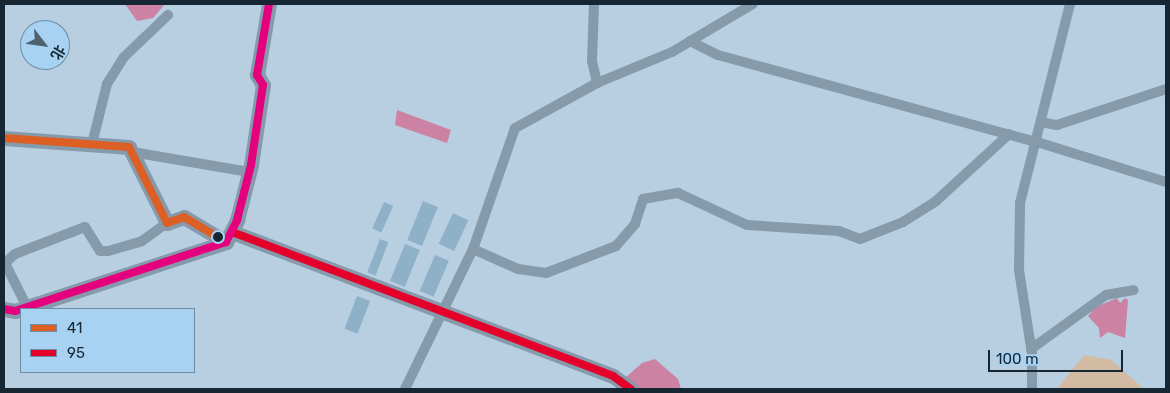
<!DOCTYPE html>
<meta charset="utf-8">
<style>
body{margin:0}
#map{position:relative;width:1170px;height:393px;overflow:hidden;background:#b8cfe1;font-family:Rubik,"Noto Sans SC",sans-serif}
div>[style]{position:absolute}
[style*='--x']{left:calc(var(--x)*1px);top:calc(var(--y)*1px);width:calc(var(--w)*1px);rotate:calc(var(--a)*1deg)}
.green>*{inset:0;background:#d3baa3}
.water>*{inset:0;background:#cb82a3}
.building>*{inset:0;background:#8fb1c8;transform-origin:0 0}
.street>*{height:10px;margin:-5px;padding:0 5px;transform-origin:5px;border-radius:5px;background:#859bab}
.secondary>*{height:15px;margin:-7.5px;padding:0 7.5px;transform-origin:7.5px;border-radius:7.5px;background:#859aab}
.bus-1>*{height:8px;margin:-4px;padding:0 4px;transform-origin:4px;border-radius:4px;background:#dc5f24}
.bus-2>*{height:8px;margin:-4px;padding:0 4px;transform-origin:4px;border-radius:4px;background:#e4002b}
.bus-3>*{height:8px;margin:-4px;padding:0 4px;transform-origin:4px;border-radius:4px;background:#e5007d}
.dots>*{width:14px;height:14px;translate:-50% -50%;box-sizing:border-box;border:2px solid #a7d2f2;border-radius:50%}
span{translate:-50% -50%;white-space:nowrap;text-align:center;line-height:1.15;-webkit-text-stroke:4px #a7d2f2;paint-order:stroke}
.frame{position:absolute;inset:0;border:5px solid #162733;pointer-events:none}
.legend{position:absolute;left:20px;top:308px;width:175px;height:65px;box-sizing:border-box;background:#a7d2f2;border:1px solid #6d8ea6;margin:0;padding:6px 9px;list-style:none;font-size:15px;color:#162733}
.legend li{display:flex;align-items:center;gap:10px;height:25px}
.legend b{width:25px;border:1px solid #6d8ea6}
.north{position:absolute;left:20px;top:20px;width:50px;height:50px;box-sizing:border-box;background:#a7d2f2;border:1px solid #6d8ea6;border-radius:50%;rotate:120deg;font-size:14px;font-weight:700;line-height:20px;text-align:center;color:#162733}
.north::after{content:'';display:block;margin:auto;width:18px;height:22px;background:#4f6270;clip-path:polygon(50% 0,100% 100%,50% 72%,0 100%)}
.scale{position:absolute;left:988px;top:350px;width:135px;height:22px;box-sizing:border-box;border:2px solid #162733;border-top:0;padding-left:6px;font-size:15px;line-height:18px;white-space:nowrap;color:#162733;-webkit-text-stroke:4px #a7d2f2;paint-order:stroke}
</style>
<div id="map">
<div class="green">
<i style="clip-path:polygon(1084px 355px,1111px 360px,1144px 389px,1057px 389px)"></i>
</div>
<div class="water">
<i style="clip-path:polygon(125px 4px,165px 4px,153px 18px,137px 21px)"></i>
<i style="clip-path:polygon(397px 110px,451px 130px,447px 143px,395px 125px)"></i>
<i style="clip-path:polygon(1117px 298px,1120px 303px,1125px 298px,1128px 300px,1125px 338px,1108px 332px,1100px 338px,1099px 328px,1088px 316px,1096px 307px)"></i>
<i style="clip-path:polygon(655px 359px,678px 379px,681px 389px,638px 389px,624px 379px,642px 363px)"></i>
</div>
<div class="building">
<i style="left:423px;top:201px;width:16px;height:42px;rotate:22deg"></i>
<i style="left:384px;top:202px;width:10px;height:29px;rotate:24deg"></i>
<i style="left:453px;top:213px;width:17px;height:34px;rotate:25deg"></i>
<i style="left:380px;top:239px;width:9px;height:36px;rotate:21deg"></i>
<i style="left:405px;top:244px;width:16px;height:40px;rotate:22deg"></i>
<i style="left:435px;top:255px;width:15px;height:39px;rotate:23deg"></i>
<i style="left:357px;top:296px;width:14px;height:35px;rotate:21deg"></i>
</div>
<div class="street">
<i style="--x:594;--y:4;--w:57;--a:92"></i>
<i style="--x:592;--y:61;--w:23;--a:77"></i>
<i style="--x:597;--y:83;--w:81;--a:-22.5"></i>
<i style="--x:672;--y:52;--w:94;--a:-30.7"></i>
<i style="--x:690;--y:41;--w:31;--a:27"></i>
<i style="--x:718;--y:55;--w:331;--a:15.3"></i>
<i style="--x:1037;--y:142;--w:135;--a:17.2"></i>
<i style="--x:597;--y:83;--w:94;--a:151.2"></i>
<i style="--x:515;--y:128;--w:128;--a:109.1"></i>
<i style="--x:473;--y:249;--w:49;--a:24"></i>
<i style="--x:518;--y:269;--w:28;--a:8"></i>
<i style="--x:546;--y:273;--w:75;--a:-21.1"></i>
<i style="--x:616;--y:246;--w:29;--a:-49"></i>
<i style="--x:635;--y:224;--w:26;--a:-72"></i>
<i style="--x:643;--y:199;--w:36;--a:-10"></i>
<i style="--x:678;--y:193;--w:76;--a:24.9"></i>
<i style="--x:747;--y:225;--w:92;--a:3.7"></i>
<i style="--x:839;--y:231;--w:22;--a:21"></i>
<i style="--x:860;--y:239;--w:46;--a:-21.6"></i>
<i style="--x:903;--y:222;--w:39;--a:-32"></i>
<i style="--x:936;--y:201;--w:99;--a:-42.5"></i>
<i style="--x:1041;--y:122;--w:16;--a:11"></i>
<i style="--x:1057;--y:125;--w:115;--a:-18.3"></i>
<i style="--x:92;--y:144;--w:62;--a:-76"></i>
<i style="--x:107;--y:84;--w:32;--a:-58"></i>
<i style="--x:124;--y:57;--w:61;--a:-43.7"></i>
<i style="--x:132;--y:152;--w:119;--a:9.7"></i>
<i style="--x:27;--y:307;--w:49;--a:-116.6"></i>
<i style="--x:5;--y:263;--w:13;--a:-42"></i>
<i style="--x:15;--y:254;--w:75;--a:-21.1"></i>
<i style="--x:85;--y:227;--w:28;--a:58"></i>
<i style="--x:100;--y:251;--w:8;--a:0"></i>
<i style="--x:108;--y:251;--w:35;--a:-16"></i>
<i style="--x:142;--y:241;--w:31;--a:-36"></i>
<i style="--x:1031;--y:349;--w:92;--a:-35.8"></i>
<i style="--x:1106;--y:295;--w:28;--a:-10"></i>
<i style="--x:405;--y:389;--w:156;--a:-64.1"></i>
<i style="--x:1032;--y:389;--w:35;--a:-90"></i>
<i style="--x:1032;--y:354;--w:85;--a:-98.8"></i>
<i style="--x:1019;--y:270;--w:67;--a:-89.1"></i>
<i style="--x:1020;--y:203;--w:205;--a:-75.9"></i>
</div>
<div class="secondary">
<i style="--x:4;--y:138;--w:125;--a:4.1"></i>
<i style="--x:129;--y:147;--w:85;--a:63.4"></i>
<i style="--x:167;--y:223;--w:18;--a:-19"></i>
<i style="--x:184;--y:217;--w:49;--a:30.8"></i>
<i style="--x:232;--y:232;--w:407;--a:20.7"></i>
<i style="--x:613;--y:376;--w:22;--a:36"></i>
<i style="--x:4;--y:309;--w:11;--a:10"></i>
<i style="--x:15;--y:311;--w:222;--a:-18.1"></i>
<i style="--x:226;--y:242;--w:25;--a:-63"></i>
<i style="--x:237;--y:220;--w:57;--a:-75.7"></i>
<i style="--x:251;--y:165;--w:81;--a:-81.5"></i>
<i style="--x:263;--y:85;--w:12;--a:-121"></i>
<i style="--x:257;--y:75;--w:72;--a:-80.4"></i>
</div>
<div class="bus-1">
<i style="--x:4;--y:138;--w:125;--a:4.1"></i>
<i style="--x:129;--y:147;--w:85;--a:63.4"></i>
<i style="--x:167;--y:223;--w:18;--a:-19"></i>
<i style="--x:184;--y:217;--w:49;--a:30.8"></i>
</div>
<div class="bus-2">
<i style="--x:232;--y:232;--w:407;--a:20.7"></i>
<i style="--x:613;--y:376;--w:22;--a:36"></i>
</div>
<div class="bus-3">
<i style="--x:4;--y:309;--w:11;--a:10"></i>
<i style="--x:15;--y:311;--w:222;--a:-18.1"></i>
<i style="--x:226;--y:242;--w:25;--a:-63"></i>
<i style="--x:237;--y:220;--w:57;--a:-75.7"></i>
<i style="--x:251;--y:165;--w:81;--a:-81.5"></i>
<i style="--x:263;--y:85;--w:12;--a:-121"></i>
<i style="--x:257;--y:75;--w:72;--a:-80.4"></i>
</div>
<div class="dots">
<i style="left:218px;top:237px;background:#162733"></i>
</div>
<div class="frame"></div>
<ul class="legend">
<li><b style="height:6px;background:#dc5f24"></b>41</li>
<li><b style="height:6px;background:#e4002b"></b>95</li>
</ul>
<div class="north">北</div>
<div class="scale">100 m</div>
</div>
